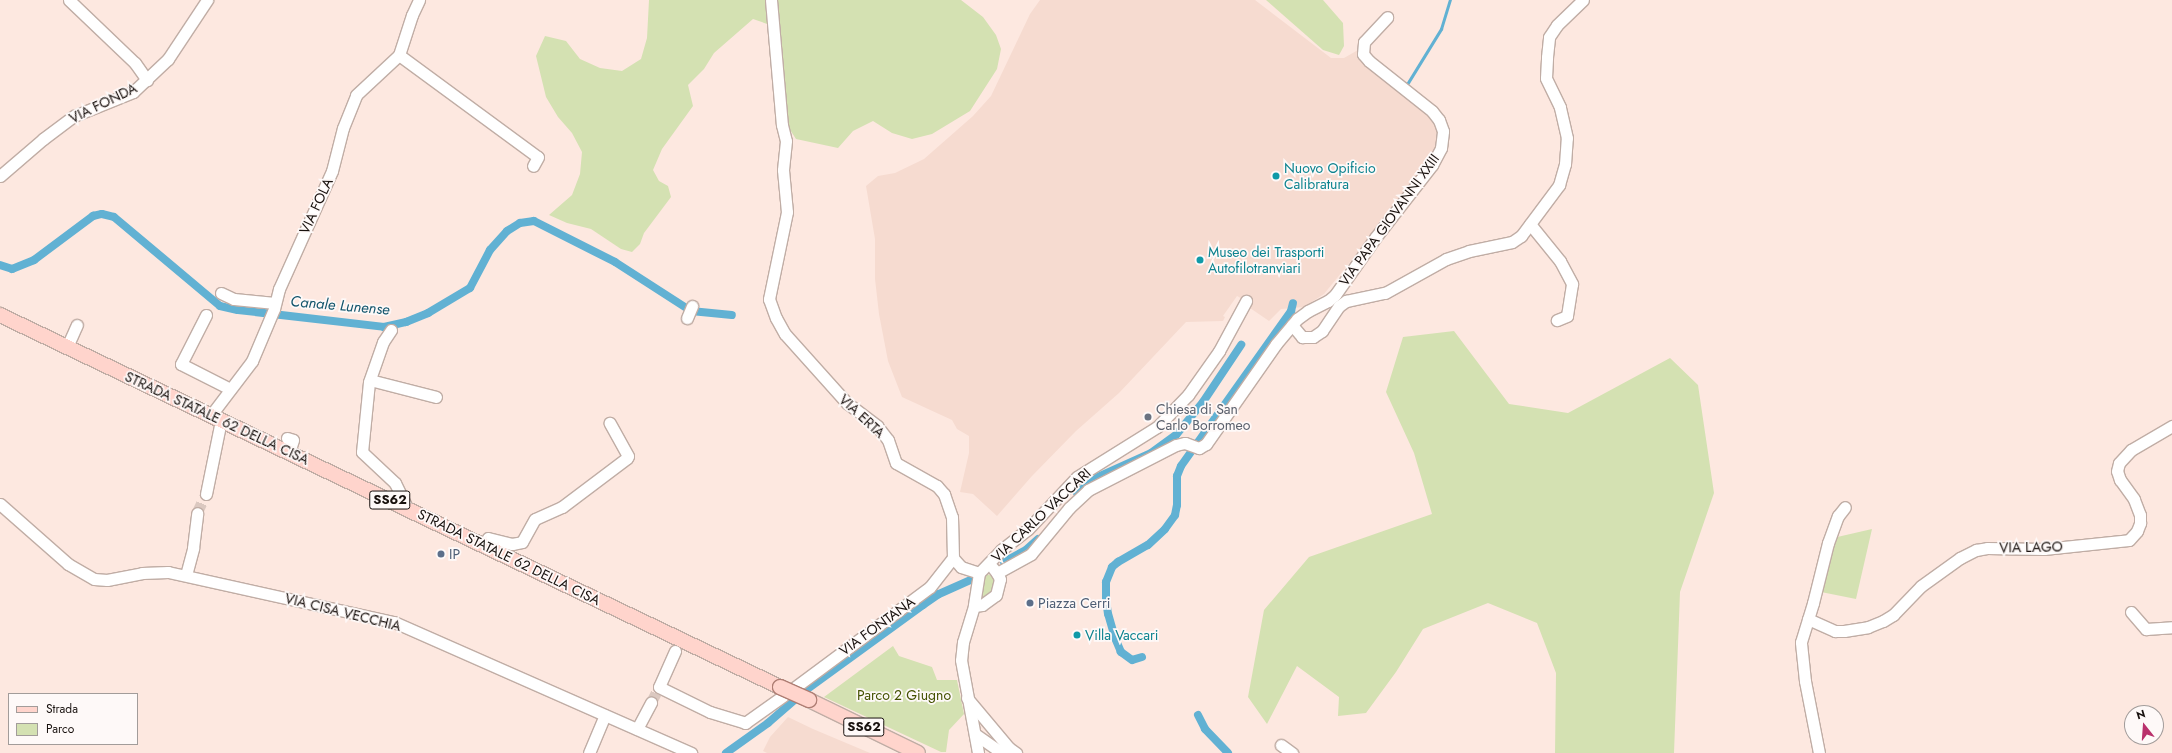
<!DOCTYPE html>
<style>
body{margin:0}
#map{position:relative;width:2172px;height:753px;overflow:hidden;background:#fde8e0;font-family:Jost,sans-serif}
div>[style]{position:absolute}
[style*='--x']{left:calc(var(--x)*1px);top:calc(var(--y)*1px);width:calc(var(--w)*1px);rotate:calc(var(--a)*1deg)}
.built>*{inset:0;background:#f6dbd0}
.green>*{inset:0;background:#d4e1b2}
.stream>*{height:2.5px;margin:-1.25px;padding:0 1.25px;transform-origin:1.25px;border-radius:1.25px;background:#61b1d3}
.canal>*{height:8px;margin:-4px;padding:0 4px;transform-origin:4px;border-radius:4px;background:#61b1d3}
.minor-tunnel>*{height:11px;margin-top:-5.5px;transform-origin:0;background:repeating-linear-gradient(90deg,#dbc8c0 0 11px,transparent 0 16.5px)}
.roads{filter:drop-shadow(1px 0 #c0ada5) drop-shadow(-1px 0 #c0ada5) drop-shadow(0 1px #c0ada5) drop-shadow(0 -1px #c0ada5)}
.minor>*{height:11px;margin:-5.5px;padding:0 5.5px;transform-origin:5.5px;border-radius:5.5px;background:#fff}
.major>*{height:14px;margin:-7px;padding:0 7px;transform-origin:7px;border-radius:7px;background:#ffd4cc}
.bridges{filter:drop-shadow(1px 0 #ae7d73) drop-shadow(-1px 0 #ae7d73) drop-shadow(0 1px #ae7d73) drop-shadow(0 -1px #ae7d73)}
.major-bridge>*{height:14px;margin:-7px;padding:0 7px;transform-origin:7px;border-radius:7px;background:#ffd4cc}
.dots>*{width:11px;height:11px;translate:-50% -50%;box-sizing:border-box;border:2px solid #fef9f8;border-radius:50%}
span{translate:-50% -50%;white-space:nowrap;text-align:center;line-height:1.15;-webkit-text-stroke:3.5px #fef9f8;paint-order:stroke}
.shield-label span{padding:1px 3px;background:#fef9f8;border:1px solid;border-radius:3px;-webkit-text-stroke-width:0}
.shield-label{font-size:13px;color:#18110e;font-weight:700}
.street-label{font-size:14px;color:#18110e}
.culture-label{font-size:14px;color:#0d838f}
.left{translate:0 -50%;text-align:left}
.worship-label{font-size:14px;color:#5b616d}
.service-label{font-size:14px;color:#4e5e75}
.park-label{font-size:14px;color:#445201}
.water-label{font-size:15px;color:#13556c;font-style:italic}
.legend{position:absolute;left:8px;top:693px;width:130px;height:52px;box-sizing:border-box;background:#fef9f8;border:1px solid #a29c9a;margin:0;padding:5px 7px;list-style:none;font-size:12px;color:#18110e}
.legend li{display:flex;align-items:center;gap:8px;height:20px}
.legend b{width:20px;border:1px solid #a29c9a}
.north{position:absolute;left:2124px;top:705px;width:40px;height:40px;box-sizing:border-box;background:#fef9f8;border:1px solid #a29c9a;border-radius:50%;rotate:343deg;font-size:11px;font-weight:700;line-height:16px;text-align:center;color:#18110e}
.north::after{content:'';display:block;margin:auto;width:14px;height:18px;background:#ba316c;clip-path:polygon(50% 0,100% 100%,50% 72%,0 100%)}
</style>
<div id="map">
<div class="built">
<i style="clip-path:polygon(1040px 0,1255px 0,1331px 58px,1344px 58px,1358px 50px,1361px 57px,1431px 114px,1440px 137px,1425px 170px,1324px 294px,1304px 307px,1281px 309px,1269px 321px,1250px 308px,1252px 304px,1237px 296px,1223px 316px,1225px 317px,1223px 321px,1186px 322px,1119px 393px,1076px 431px,1032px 476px,997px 516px,973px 494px,960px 492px,969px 453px,969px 436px,957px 429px,952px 420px,902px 397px,888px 361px,879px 314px,875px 279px,875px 239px,866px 186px,878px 176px,895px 173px,924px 159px,973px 116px,991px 96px,1030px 14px)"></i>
<i style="clip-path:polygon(788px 717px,813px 729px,870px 753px,767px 753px,763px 751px,770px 737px)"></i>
</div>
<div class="green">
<i style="clip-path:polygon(649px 0,961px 0,983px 17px,996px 35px,1001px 49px,997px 69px,970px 111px,932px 134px,912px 139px,892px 133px,873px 121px,853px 131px,838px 148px,796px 139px,785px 122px,782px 45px,773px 26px,753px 19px,714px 53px,704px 69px,688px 85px,693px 106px,662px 149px,653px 170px,659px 181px,668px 186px,671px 197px,644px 233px,640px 244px,632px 252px,621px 249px,591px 229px,567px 223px,549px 215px,572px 195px,580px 174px,582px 152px,572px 133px,558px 117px,546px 97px,536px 56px,545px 36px,566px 41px,580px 59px,600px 68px,622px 71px,641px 59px,647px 38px)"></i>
<i style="clip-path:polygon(1266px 0,1323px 0,1343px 23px,1344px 46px,1339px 55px,1323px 50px)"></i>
<i style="clip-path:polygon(1454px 331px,1509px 404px,1568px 413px,1670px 358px,1698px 385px,1714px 493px,1680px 592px,1674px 753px,1555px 753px,1556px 673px,1537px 623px,1488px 603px,1423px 629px,1396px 672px,1366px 713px,1338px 716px,1339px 697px,1297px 666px,1267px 724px,1248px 697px,1264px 610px,1309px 557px,1432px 514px,1414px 453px,1386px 392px,1403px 337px)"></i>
<i style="clip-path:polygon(1872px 529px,1856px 599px,1821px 592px,1833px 538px)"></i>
<i style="clip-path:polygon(987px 574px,994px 577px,996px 588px,984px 599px,981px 598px,983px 577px)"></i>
<i style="clip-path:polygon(893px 646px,899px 656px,932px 667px,937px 680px,957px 680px,964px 714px,949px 730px,946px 752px,941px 752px,824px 697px)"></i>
</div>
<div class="stream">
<i style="--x:1406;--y:86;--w:67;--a:-58.4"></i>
<i style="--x:1441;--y:29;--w:30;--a:-73"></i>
</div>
<div class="canal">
<i style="--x:0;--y:265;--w:13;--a:18"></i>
<i style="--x:12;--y:269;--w:24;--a:-22"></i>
<i style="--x:34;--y:260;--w:74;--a:-36.7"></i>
<i style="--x:93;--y:216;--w:9;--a:-13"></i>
<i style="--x:102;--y:214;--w:12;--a:14"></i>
<i style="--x:114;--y:217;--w:138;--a:40"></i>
<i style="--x:220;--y:306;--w:18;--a:13"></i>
<i style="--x:238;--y:310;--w:147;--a:6.6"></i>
<i style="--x:384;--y:327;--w:23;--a:-13"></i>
<i style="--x:406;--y:322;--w:24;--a:-22"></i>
<i style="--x:428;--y:313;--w:49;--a:-30.8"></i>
<i style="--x:470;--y:288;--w:43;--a:-62.2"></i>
<i style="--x:490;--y:250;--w:25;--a:-48"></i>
<i style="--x:507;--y:231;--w:15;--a:-32"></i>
<i style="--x:520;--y:223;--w:14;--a:-8"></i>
<i style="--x:534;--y:221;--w:91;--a:26.8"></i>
<i style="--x:615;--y:262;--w:90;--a:32.8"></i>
<i style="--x:691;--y:311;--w:41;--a:5.6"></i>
<i style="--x:1077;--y:493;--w:26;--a:-37"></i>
<i style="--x:1098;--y:477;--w:58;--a:-24.4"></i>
<i style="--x:1151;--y:453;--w:31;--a:-36"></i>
<i style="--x:1176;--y:435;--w:43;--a:-50.7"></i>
<i style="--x:1203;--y:402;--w:69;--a:-56.3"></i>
<i style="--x:1004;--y:562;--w:26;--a:-29"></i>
<i style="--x:1027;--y:549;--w:15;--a:-42"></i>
<i style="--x:1142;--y:657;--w:10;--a:163"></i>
<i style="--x:1132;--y:660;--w:14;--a:-144"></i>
<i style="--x:1121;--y:652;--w:15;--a:-113"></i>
<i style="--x:1115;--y:638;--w:25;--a:-106"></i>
<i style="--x:1108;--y:614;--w:14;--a:-98"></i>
<i style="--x:1106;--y:600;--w:18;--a:-90"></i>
<i style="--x:1106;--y:582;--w:16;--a:-68"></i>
<i style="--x:1112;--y:567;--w:8;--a:-40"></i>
<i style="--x:1118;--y:562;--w:34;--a:-30"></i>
<i style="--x:1148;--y:545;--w:23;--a:-43"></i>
<i style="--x:1165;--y:529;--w:17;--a:-54"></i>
<i style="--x:1175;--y:515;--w:10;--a:-79"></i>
<i style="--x:1177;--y:505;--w:29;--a:-90"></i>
<i style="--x:1177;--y:476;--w:11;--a:-68"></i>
<i style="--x:1181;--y:466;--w:190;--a:-54.6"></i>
<i style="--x:1291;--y:311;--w:8;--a:-76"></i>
<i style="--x:1198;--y:715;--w:16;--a:63"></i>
<i style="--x:1205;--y:729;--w:33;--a:46"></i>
<i style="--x:726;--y:753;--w:52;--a:-35.5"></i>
<i style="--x:768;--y:723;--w:50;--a:-41"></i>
<i style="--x:806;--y:690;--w:145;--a:-36"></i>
<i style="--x:923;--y:605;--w:19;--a:-35"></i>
<i style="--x:939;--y:594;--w:36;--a:-24"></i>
</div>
<div class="minor-tunnel">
<i style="--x:197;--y:513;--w:21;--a:-65"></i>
<i style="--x:651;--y:703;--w:18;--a:-63"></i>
</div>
<div class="roads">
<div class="minor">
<i style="--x:69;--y:0;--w:91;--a:43.7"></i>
<i style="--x:135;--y:63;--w:21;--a:55"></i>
<i style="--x:771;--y:0;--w:125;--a:85"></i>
<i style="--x:782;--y:125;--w:16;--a:76"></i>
<i style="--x:786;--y:141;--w:29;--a:96"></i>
<i style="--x:783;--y:170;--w:42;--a:84.6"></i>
<i style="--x:787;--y:212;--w:89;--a:101.7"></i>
<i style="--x:769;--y:299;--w:20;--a:70"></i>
<i style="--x:776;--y:318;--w:18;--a:61"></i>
<i style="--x:785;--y:334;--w:93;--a:48.1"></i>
<i style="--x:847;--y:403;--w:38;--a:37"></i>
<i style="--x:877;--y:426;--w:18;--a:52"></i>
<i style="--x:888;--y:440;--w:24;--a:71"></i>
<i style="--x:896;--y:463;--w:47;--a:29.3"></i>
<i style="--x:937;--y:486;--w:11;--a:49"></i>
<i style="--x:944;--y:494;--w:24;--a:71"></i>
<i style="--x:952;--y:517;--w:41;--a:88.6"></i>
<i style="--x:953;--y:558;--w:12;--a:48"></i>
<i style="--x:961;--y:567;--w:19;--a:18"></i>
<i style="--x:979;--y:573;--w:33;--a:99"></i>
<i style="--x:974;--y:606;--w:38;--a:107"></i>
<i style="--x:963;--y:642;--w:18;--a:96"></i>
<i style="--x:961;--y:660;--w:95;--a:79.6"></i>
<i style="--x:399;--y:55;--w:172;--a:36.3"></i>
<i style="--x:538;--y:157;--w:10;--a:119"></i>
<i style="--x:0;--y:176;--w:57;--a:-40.7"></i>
<i style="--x:43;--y:139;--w:39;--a:-37"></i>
<i style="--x:74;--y:116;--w:64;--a:-22.1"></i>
<i style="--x:133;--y:92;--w:48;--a:-43.3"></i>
<i style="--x:168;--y:59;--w:71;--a:-56.5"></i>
<i style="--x:1530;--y:224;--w:48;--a:51"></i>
<i style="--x:1560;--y:261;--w:26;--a:62"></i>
<i style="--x:1572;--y:284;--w:32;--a:99"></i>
<i style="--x:1567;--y:316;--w:11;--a:158"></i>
<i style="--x:221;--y:293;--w:14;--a:25"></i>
<i style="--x:234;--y:299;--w:41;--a:5.6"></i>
<i style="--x:206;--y:315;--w:55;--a:117"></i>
<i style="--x:181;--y:364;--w:55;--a:27"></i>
<i style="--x:687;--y:318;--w:13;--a:-67"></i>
<i style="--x:1292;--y:325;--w:16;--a:50"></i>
<i style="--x:1302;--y:337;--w:11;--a:0"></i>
<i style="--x:1313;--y:337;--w:11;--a:-34"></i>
<i style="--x:1322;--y:331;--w:30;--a:-56"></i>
<i style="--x:1339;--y:306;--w:9;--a:-36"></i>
<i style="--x:1346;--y:301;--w:40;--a:-12"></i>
<i style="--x:1385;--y:293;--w:70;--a:-29.1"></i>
<i style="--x:1446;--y:259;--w:24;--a:-19"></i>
<i style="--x:1469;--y:251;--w:44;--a:-11.8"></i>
<i style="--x:1512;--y:242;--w:11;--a:-34"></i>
<i style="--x:1521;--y:236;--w:64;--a:-53.3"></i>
<i style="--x:1559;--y:185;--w:22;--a:-74"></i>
<i style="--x:1565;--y:164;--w:26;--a:-86"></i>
<i style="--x:1567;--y:138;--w:32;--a:-103"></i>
<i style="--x:1560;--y:107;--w:32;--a:-116"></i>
<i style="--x:1546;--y:78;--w:21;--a:-87"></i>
<i style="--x:1547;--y:57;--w:20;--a:-84"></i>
<i style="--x:1549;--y:37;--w:14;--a:-56"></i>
<i style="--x:1557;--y:25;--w:36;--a:-44"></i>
<i style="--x:391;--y:330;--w:14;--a:124"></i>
<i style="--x:383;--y:342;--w:42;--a:109.3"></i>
<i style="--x:369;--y:382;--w:70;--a:95.7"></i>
<i style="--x:362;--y:452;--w:45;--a:43.2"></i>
<i style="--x:395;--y:483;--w:28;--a:64"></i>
<i style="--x:67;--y:347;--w:24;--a:-66"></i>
<i style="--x:370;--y:380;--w:68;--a:14.4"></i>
<i style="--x:211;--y:415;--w:68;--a:-52.8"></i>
<i style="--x:252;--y:361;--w:56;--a:-67.1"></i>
<i style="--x:274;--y:309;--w:21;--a:-76"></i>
<i style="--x:279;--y:289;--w:129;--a:-65.8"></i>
<i style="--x:332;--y:171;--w:44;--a:-75.7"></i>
<i style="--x:343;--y:128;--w:35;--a:-68"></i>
<i style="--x:356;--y:95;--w:59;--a:-42.9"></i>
<i style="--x:399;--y:55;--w:42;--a:-72"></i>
<i style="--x:412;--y:15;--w:17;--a:-65"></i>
<i style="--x:287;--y:438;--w:6;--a:18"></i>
<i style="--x:293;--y:440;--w:13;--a:108"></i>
<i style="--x:206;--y:494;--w:76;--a:-78.5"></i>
<i style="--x:0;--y:504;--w:91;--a:41.4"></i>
<i style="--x:68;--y:564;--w:30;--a:30"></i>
<i style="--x:94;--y:579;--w:13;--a:4"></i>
<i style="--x:107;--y:580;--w:36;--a:-11"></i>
<i style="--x:142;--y:573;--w:26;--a:-2"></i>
<i style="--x:168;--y:572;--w:231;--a:12.5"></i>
<i style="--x:394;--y:622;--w:325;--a:23.8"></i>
<i style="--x:486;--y:546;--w:8;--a:-76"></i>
<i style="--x:488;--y:538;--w:25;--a:14"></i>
<i style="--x:512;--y:544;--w:10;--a:-11"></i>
<i style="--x:522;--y:542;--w:26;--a:-61"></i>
<i style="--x:535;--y:519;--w:30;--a:-24"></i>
<i style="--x:562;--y:507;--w:81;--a:-37"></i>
<i style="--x:627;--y:458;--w:2;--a:-63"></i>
<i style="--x:628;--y:456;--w:38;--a:-119"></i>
<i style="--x:979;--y:573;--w:32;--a:-46"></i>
<i style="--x:1001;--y:550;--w:34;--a:-38"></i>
<i style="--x:1028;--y:529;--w:71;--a:-46.7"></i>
<i style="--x:1077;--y:477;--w:94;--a:-32"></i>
<i style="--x:1157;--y:427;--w:45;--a:-45.9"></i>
<i style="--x:1188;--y:395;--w:54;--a:-54.8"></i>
<i style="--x:1219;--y:351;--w:57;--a:-61.6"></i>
<i style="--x:997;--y:573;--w:39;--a:-29"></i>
<i style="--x:1031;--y:554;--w:60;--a:-50.4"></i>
<i style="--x:1069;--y:508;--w:26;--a:-43"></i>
<i style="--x:1088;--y:490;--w:99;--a:-27.1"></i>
<i style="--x:1176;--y:445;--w:9;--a:-13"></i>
<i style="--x:1185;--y:443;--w:15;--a:20"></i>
<i style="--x:1199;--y:448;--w:8;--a:-30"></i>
<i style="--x:1206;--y:444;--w:122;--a:-55"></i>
<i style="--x:1276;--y:344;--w:33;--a:-50"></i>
<i style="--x:1297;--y:319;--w:14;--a:-36"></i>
<i style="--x:1308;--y:311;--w:22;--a:-27"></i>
<i style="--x:1328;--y:301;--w:9;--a:-41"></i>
<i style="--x:1335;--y:295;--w:70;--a:-54.9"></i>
<i style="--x:1375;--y:238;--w:93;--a:-52"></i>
<i style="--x:1432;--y:165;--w:19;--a:-62"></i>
<i style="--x:1441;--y:148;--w:17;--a:-83"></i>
<i style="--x:1443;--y:131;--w:12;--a:-110"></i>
<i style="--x:1439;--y:120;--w:11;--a:-128"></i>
<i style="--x:1432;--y:111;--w:80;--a:-141.6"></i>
<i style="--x:1369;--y:61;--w:9;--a:-131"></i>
<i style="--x:1363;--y:54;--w:12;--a:-85"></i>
<i style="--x:1364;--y:42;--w:34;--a:-47"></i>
<i style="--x:186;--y:575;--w:28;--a:-75"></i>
<i style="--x:193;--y:548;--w:35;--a:-83"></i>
<i style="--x:974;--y:606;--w:8;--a:-7"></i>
<i style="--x:982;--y:605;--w:17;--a:-36"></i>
<i style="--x:996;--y:595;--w:16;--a:-76"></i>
<i style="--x:1000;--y:579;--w:7;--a:-117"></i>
<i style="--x:997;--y:573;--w:6;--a:-129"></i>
<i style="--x:2131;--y:612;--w:23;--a:49"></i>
<i style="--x:2146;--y:629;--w:26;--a:-4"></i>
<i style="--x:1808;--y:619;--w:30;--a:24"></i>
<i style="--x:1835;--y:631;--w:9;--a:0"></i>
<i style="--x:1844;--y:631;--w:24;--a:-9"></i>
<i style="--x:1868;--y:627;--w:16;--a:-22"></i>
<i style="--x:1883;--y:621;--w:12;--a:-31"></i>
<i style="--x:1893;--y:615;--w:40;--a:-46"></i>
<i style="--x:1921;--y:586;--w:48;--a:-35.7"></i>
<i style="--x:1960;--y:558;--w:18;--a:-27"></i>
<i style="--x:1976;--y:550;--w:11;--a:-10"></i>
<i style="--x:1987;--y:548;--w:57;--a:1"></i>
<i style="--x:2044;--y:549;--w:85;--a:-6"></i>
<i style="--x:2129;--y:540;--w:12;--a:-48"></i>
<i style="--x:2137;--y:531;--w:9;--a:-69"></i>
<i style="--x:2140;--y:523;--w:8;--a:-90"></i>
<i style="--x:2140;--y:515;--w:17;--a:-111"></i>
<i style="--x:2134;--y:499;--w:24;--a:-126"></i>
<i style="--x:2120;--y:480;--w:9;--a:-108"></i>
<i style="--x:2117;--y:471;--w:8;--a:-76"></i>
<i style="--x:2119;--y:463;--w:18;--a:-47"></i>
<i style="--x:2131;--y:450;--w:48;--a:-30.3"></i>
<i style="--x:675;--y:651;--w:39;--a:114"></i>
<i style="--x:659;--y:687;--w:57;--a:26.1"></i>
<i style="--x:710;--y:712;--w:37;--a:17"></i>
<i style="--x:745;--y:723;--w:47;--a:-35.4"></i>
<i style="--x:794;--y:688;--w:169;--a:-36.6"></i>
<i style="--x:930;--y:587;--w:37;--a:-52"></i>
<i style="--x:967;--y:698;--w:65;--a:50"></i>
<i style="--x:1009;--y:748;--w:9;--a:36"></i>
<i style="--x:637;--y:729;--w:30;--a:-62"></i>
<i style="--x:975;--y:734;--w:33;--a:35"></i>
<i style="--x:1281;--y:745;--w:14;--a:36"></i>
<i style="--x:589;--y:753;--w:41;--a:-67.2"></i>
<i style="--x:1819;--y:753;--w:73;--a:-101"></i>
<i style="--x:1805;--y:681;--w:39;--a:-96"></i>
<i style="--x:1801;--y:642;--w:41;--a:-72.9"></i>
<i style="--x:1813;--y:603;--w:62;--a:-76"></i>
<i style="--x:1828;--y:543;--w:29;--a:-70"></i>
<i style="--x:1838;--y:516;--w:11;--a:-52"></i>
</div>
<div class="major">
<i style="--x:0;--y:315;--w:864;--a:25.5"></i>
<i style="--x:809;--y:700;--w:121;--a:25.9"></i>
</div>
</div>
<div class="bridges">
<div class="major-bridge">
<i style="--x:780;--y:687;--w:32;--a:24"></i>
</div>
</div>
<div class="dots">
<i style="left:1276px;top:176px;background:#0f9aa8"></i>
<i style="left:1200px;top:260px;background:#0f9aa8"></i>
<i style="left:1148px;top:417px;background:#6b7280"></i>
<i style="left:441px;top:554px;background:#5c6f8a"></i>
<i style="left:1030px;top:603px;background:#5c6f8a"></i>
<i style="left:1077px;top:635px;background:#0f9aa8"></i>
</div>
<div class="shield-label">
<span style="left:390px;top:500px">SS62</span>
<span style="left:864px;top:727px">SS62</span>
</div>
<div class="street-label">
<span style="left:103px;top:103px;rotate:-26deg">VIA FONDA</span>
<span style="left:316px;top:206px;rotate:-65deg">VIA FOLA</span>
<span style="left:1389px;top:220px;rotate:-54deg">VIA PAPA GIOVANNI XXIII</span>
<span style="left:862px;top:416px;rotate:43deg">VIA ERTA</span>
<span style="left:217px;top:418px;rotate:25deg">STRADA STATALE 62 DELLA CISA</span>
<span style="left:1041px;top:515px;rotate:-43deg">VIA CARLO VACCARI</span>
<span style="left:2031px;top:547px;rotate:-1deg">VIA LAGO</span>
<span style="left:509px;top:557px;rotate:26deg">STRADA STATALE 62 DELLA CISA</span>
<span style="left:343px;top:612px;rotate:14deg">VIA CISA VECCHIA</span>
<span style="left:877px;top:626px;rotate:-36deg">VIA FONTANA</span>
</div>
<div class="culture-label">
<span class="left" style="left:1284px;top:176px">Nuovo Opificio<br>Calibratura</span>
<span class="left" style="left:1208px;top:260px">Museo dei Trasporti<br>Autofilotranviari</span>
<span class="left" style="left:1085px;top:635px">Villa Vaccari</span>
</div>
<div class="worship-label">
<span class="left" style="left:1156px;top:417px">Chiesa di San<br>Carlo Borromeo</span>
</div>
<div class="service-label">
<span class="left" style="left:449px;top:554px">IP</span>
<span class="left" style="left:1038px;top:603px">Piazza Cerri</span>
</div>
<div class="park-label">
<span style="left:904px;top:695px">Parco 2 Giugno</span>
</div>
<div class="water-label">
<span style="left:340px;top:306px;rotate:5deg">Canale Lunense</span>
</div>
<ul class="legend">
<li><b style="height:5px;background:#ffd4cc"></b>Strada</li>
<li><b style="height:11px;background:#d4e1b2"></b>Parco</li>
</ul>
<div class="north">N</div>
</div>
